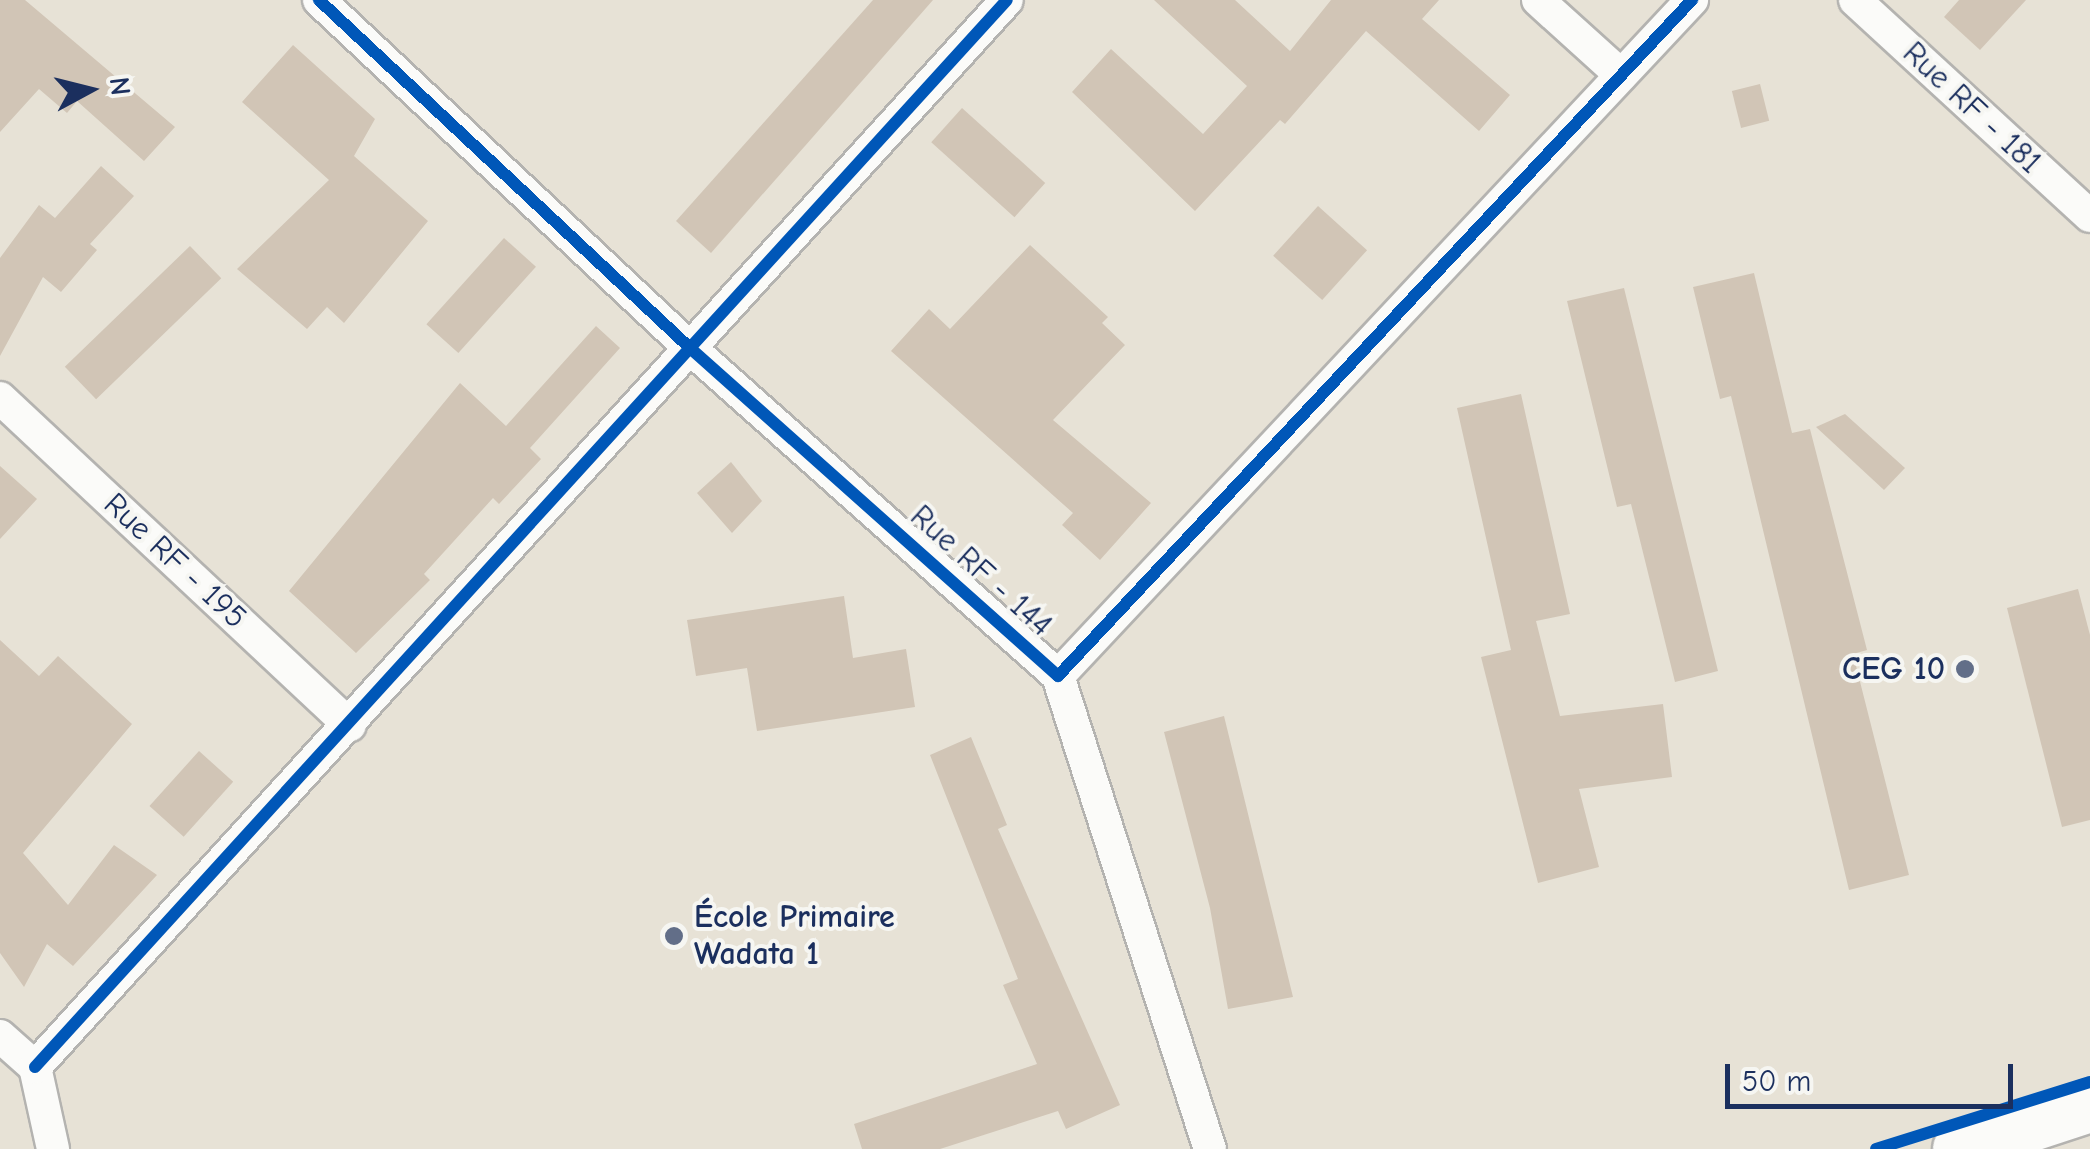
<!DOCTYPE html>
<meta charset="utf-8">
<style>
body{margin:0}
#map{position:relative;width:2090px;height:1149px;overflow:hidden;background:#e7e2d6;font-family:"Comic Neue",sans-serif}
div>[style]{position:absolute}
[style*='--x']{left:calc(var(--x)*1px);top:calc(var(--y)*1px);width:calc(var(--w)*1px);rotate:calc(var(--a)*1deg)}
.building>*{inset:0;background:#d1c5b6;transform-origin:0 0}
.roads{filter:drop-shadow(2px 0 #b4b3b0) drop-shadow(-2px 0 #b4b3b0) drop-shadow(0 2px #b4b3b0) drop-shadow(0 -2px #b4b3b0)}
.minor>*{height:32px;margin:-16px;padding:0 16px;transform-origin:16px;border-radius:16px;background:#fbfbf9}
.primary>*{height:52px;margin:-26px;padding:0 26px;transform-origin:26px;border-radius:26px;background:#fbfbf9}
.cycleway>*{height:12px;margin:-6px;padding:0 6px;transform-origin:6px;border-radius:6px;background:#0057b8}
.dots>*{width:28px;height:28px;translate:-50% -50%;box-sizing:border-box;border:5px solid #f6f6f2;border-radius:50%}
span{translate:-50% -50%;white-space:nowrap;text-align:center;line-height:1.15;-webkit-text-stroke:8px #f6f6f2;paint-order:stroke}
.street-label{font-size:32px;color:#1b2f5e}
.poi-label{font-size:32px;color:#1b2f5e;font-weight:700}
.right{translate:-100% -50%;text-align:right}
.left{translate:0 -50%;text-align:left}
.north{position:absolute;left:40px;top:40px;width:100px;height:100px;-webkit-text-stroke:8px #f6f6f2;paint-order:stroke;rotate:83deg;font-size:28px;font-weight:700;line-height:40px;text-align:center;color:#1b2f5e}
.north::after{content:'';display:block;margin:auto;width:35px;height:45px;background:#1b2f5e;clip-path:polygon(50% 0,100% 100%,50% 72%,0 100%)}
.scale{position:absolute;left:1725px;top:1064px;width:288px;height:45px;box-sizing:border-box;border:5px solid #1b2f5e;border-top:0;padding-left:12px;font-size:30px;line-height:35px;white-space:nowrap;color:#1b2f5e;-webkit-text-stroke:8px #f6f6f2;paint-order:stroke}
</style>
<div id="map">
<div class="building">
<i style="clip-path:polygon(0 0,25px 0,175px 127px,144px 161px,77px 101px,67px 113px,39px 89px,0 132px)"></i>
<i style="clip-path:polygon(873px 0,933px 0,711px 253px,676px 221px)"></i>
<i style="clip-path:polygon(1154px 0,1235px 0,1290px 51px,1331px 0,1439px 0,1422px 19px,1510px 95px,1479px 131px,1366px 31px,1285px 124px,1280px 120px,1195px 211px,1072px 92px,1111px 49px,1203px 134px,1247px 86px)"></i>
<i style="clip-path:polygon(1959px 0,2026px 0,1980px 50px,1944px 17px)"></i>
<i style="clip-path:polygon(293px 45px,375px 119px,354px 156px,428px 221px,344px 323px,327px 307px,307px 329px,237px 269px,329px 180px,242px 102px)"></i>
<i style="left:1760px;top:84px;width:38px;height:29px;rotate:76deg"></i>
<i style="left:962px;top:108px;width:112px;height:46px;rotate:42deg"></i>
<i style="clip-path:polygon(101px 166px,134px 196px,90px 244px,97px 250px,61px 292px,43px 277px,0 356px,0 258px,39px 205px,55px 218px)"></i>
<i style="left:1318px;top:206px;width:66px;height:67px;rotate:42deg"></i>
<i style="left:504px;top:238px;width:43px;height:116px;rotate:42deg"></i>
<i style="clip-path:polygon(1030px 245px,1108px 317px,1102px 323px,1125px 345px,1053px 420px,1151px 503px,1100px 560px,1062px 525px,1073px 513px,891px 351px,929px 309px,950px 329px)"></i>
<i style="left:190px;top:246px;width:45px;height:174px;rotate:46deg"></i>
<i style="clip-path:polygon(1754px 273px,1792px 433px,1810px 429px,1867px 650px,1853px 654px,1909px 875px,1849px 890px,1731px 396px,1720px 399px,1693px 287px)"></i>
<i style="clip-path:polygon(1624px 288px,1718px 671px,1675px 682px,1631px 504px,1617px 507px,1567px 301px)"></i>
<i style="clip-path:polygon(596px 326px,620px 348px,530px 448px,541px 459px,499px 504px,493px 498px,424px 574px,430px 580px,356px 653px,289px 591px,460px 383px,506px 426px)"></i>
<i style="clip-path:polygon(1521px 394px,1570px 614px,1536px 621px,1560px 716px,1663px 704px,1672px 777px,1579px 789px,1599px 867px,1538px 883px,1481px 657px,1511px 650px,1457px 408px)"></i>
<i style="clip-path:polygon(1845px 414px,1905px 468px,1884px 490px,1816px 427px)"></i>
<i style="clip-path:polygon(731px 462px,762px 501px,732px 533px,697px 493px)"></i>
<i style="clip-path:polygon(0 466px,37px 499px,0 539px)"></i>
<i style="clip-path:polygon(2078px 589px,2090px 635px,2090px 820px,2062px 827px,2007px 608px)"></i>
<i style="clip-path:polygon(844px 596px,853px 658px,906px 649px,915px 707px,757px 731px,747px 668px,696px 676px,687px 620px)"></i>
<i style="clip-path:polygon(0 640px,39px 676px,58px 656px,132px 724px,23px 853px,68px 905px,114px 845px,157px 875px,73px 966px,47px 944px,24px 987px,0 953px)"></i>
<i style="clip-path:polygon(1224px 716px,1293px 997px,1228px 1009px,1210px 908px,1164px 732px)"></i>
<i style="clip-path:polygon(971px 737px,1007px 825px,998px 829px,1120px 1105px,1066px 1129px,1058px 1111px,940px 1149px,862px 1149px,854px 1124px,1037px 1064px,1003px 985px,1018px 979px,930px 755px)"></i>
<i style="left:199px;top:751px;width:46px;height:74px;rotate:42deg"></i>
</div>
<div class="roads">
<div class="minor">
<i style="--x:319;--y:0;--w:509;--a:43.17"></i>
<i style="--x:690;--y:348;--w:493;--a:41.7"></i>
<i style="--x:1058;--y:676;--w:927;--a:-46.84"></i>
<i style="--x:1538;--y:0;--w:112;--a:42.1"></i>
<i style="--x:1855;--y:0;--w:319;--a:42.6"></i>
<i style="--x:0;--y:398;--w:479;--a:43.1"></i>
<i style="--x:1058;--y:676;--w:497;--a:72.2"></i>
<i style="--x:0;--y:1036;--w:47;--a:41.5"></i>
<i style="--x:35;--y:1067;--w:84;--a:77.6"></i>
<i style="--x:35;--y:1067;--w:1443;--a:-47.67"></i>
</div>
<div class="primary">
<i style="--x:1959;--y:1149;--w:138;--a:-18.2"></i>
</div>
</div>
<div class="cycleway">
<i style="--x:319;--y:0;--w:509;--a:43.17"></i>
<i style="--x:690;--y:348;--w:493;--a:41.7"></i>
<i style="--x:1058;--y:676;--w:927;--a:-46.84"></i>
<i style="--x:35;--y:1067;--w:1443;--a:-47.67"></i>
<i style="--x:1876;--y:1149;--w:224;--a:-17.4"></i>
</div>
<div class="dots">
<i style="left:1965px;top:669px;background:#626e88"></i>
<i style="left:674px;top:936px;background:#626e88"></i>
</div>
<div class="street-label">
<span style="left:1972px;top:108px;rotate:43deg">Rue RF - 181</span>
<span style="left:175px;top:561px;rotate:43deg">Rue RF - 195</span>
<span style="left:981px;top:571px;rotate:42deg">Rue RF - 144</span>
</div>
<div class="poi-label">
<span class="right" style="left:1945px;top:669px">CEG 10</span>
<span class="left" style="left:694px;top:936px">École Primaire<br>Wadata 1</span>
</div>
<div class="north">N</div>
<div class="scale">50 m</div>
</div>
